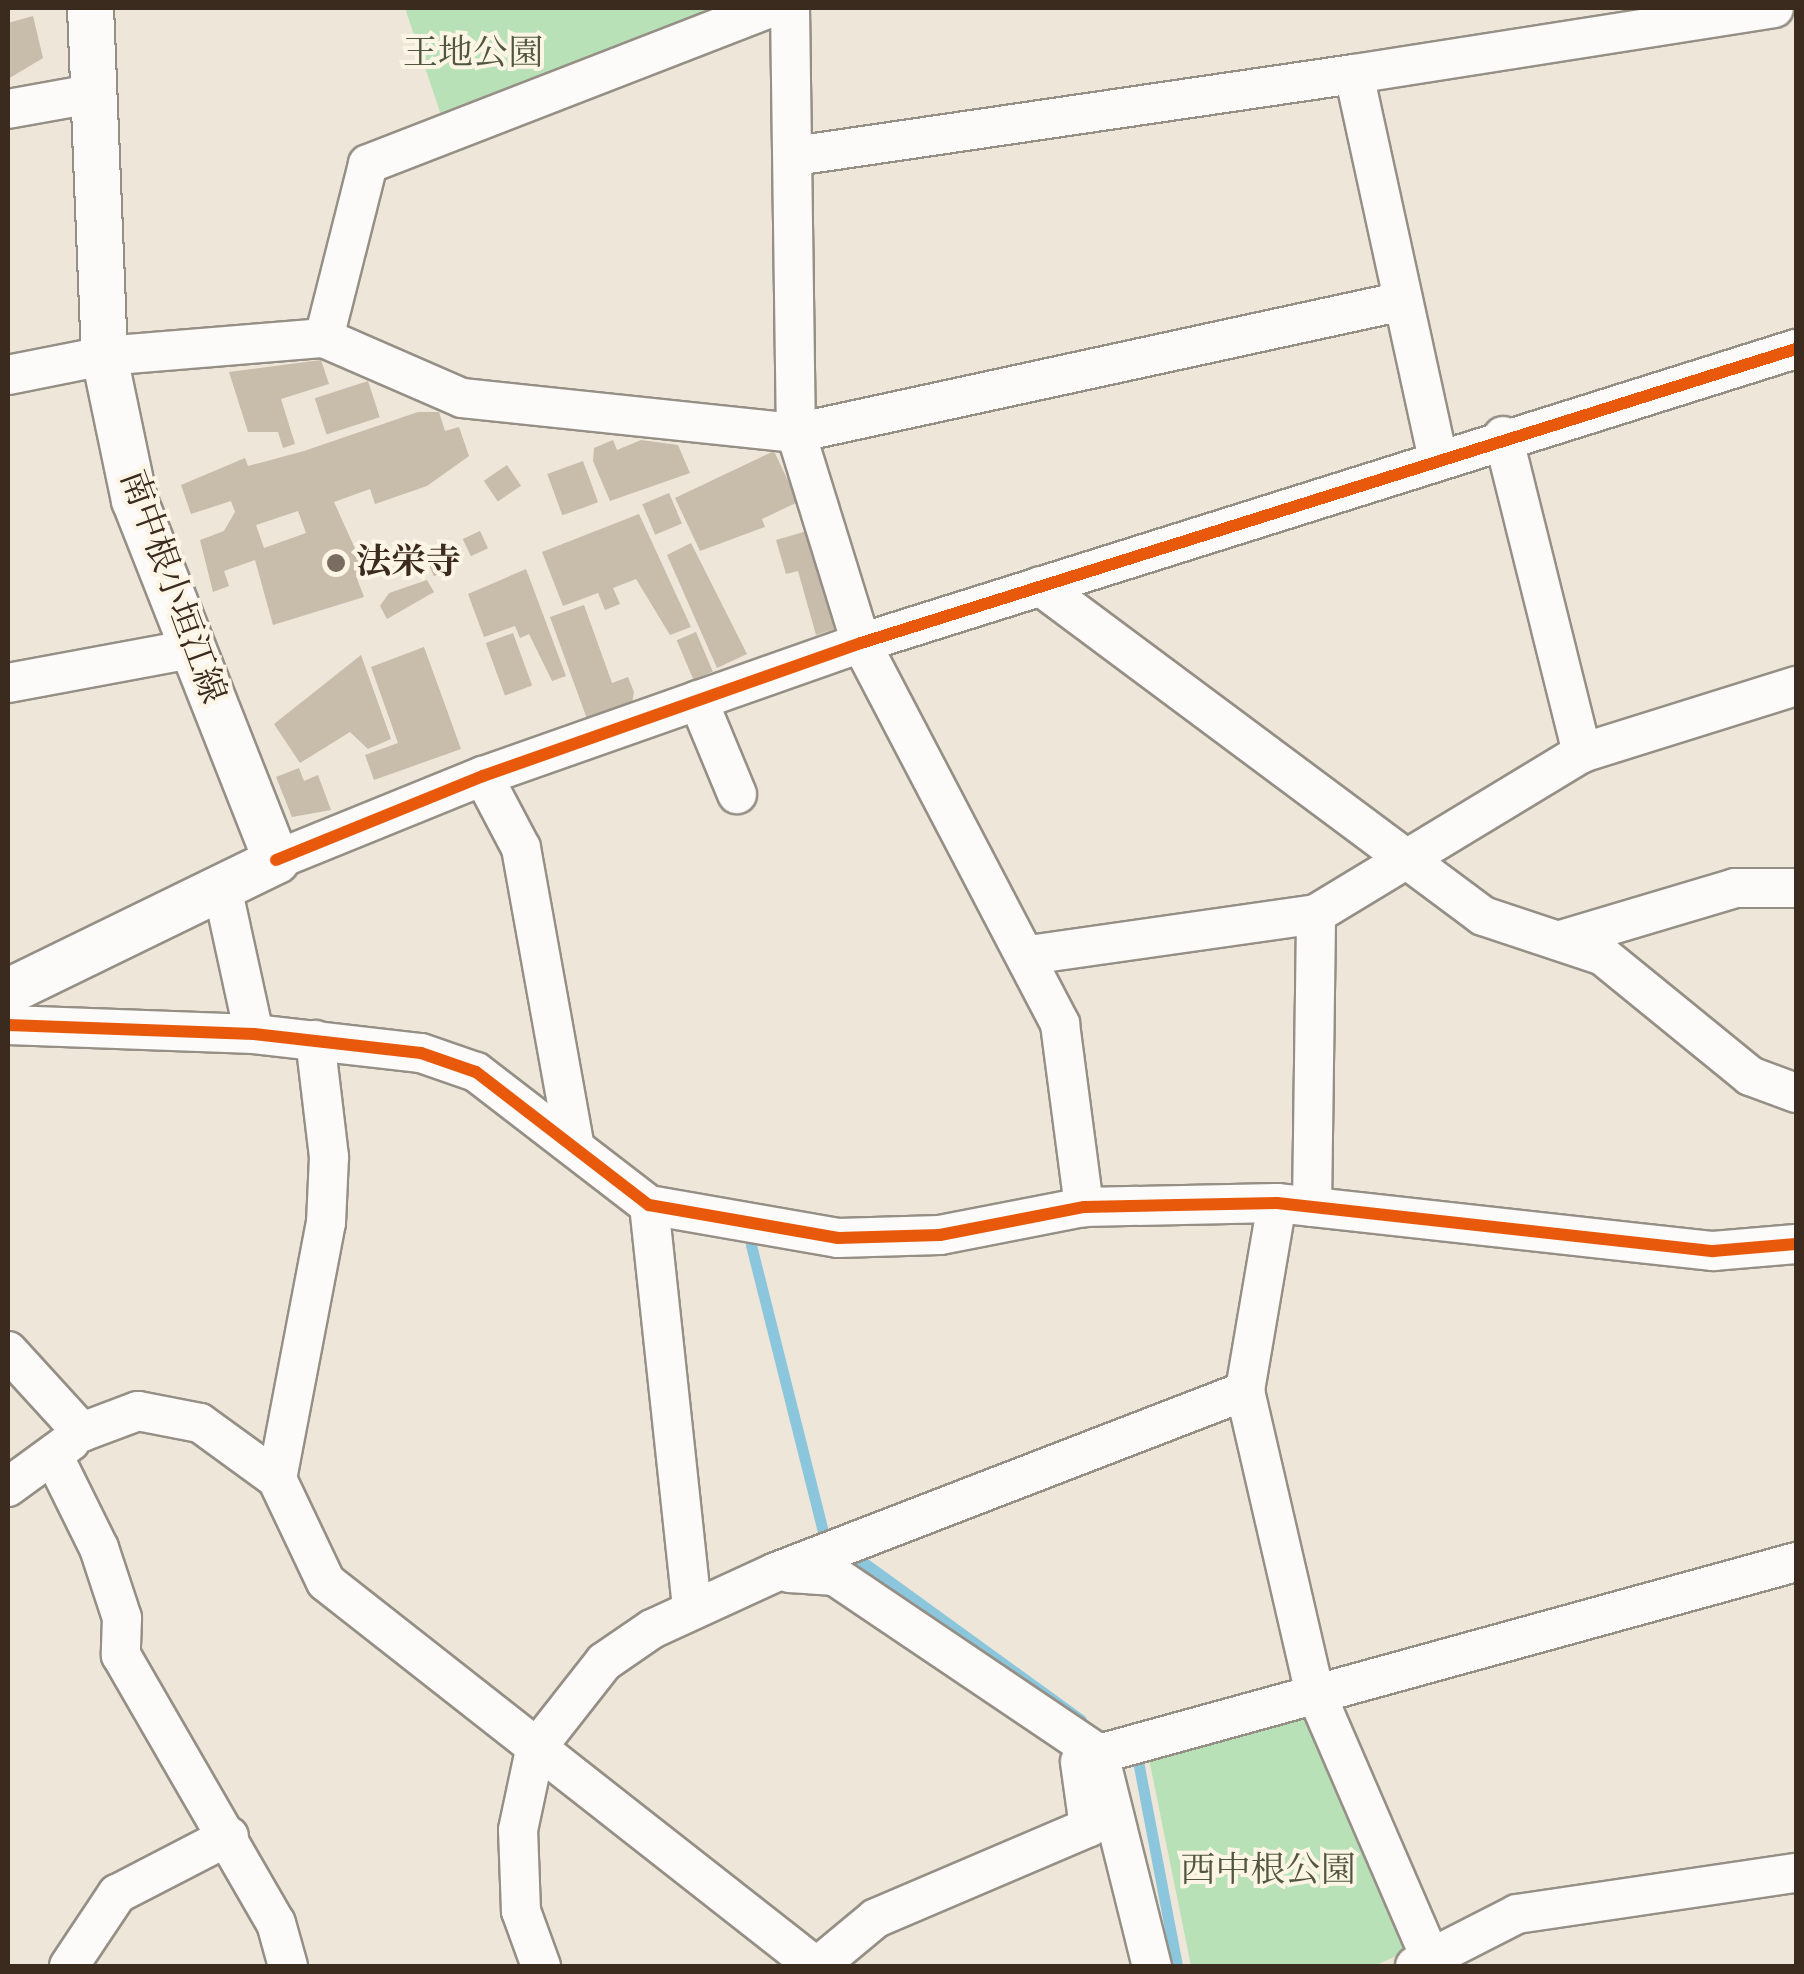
<!DOCTYPE html>
<meta charset="utf-8">
<style>
body{margin:0}
#map{position:relative;width:1804px;height:1974px;overflow:hidden;background:#eee6d9;font-family:"Libre Bodoni","Noto Serif JP",serif}
div>[style]{position:absolute}
[style*='--x']{left:calc(var(--x)*1px);top:calc(var(--y)*1px);width:calc(var(--w)*1px);rotate:calc(var(--a)*1deg)}
.green>*{inset:0;background:#b9e1b7}
.stream>*{height:11px;margin:-5.5px;padding:0 5.5px;transform-origin:5.5px;border-radius:5.5px;background:#8bc6dc}
.building>*{inset:0;background:#c8bcab;transform-origin:0 0}
.roads{filter:drop-shadow(2px 0 #958f86) drop-shadow(-2px 0 #958f86) drop-shadow(0 2px #958f86) drop-shadow(0 -2px #958f86)}
.minor>*{height:38px;margin:-19px;padding:0 19px;transform-origin:19px;border-radius:19px;background:#fcfbf9}
.major>*{height:45px;margin:-22.5px;padding:0 22.5px;transform-origin:22.5px;border-radius:22.5px;background:#fcfbf9}
.cycleway>*{height:12px;margin:-6px;padding:0 6px;transform-origin:6px;border-radius:6px;background:#e8590c}
.dots>*{width:28px;height:28px;translate:-50% -50%;box-sizing:border-box;border:5px solid #fcf5e5;border-radius:50%}
span{translate:-50% -50%;white-space:nowrap;text-align:center;line-height:1.15;-webkit-text-stroke:8px #fcf5e5;paint-order:stroke}
.park-label{font-size:35px;color:#50573e}
.poi-label{font-size:35px;color:#3b2a1e;font-weight:700}
.left{translate:0 -50%;text-align:left}
.street-label{font-size:35px;color:#3b2a1e}
.frame{position:absolute;inset:0;border:10px solid #3b2a1e;pointer-events:none}
</style>
<div id="map">
<div class="green">
<i style="clip-path:polygon(405px 8px,730px 8px,441px 115px)"></i>
<i style="clip-path:polygon(1302px 1714px,1405px 1952px,1374px 1966px,1191px 1966px,1149px 1759px)"></i>
</div>
<div class="stream">
<i style="--x:751;--y:1245;--w:299;--a:75.9"></i>
<i style="--x:824;--y:1535;--w:12;--a:31"></i>
<i style="--x:849;--y:1552;--w:286;--a:35.9"></i>
<i style="--x:1129;--y:1754;--w:11;--a:38"></i>
<i style="--x:1138;--y:1761;--w:209;--a:79.2"></i>
</div>
<div class="building">
<i style="clip-path:polygon(33px 16px,43px 58px,8px 79px,8px 23px)"></i>
<i style="clip-path:polygon(321px 360px,329px 384px,281px 399px,295px 444px,283px 448px,278px 432px,248px 432px,229px 372px)"></i>
<i style="left:368px;top:381px;width:38px;height:56px;rotate:72deg"></i>
<i style="clip-path:polygon(evenodd,418px 412px,439px 412px,445px 431px,459px 427px,469px 456px,427px 486px,375px 504px,370px 489px,334px 502px,366px 573px,356px 576px,364px 597px,273px 625px,255px 560px,224px 571px,229px 586px,213px 592px,200px 540px,224px 531px,235px 512px,231px 501px,191px 514px,181px 485px,245px 458px,248px 466px,304px 451px,418px 412px,298px 511px,306px 533px,264px 548px,256px 525px,298px 511px)"></i>
<i style="clip-path:polygon(613px 440px,617px 450px,641px 440px,678px 445px,690px 473px,610px 501px,593px 461px,594px 448px)"></i>
<i style="clip-path:polygon(774px 451px,798px 502px,762px 519px,765px 527px,700px 551px,675px 498px)"></i>
<i style="left:583px;top:461px;width:44px;height:38px;rotate:70deg"></i>
<i style="left:507px;top:465px;width:25px;height:28px;rotate:56deg"></i>
<i style="left:669px;top:493px;width:33px;height:29px;rotate:67deg"></i>
<i style="clip-path:polygon(639px 514px,691px 627px,670px 635px,636px 579px,613px 588px,620px 604px,605px 610px,598px 593px,563px 606px,542px 552px)"></i>
<i style="left:480px;top:531px;width:19px;height:19px;rotate:65deg"></i>
<i style="clip-path:polygon(807px 531px,835px 629px,816px 635px,798px 571px,786px 574px,776px 540px)"></i>
<i style="clip-path:polygon(691px 543px,747px 654px,717px 668px,667px 555px)"></i>
<i style="left:445px;top:548px;width:22px;height:21px;rotate:68deg"></i>
<i style="clip-path:polygon(526px 569px,566px 676px,552px 681px,529px 634px,520px 638px,515px 626px,484px 637px,468px 594px)"></i>
<i style="clip-path:polygon(427px 580px,434px 592px,387px 619px,380px 606px,389px 593px)"></i>
<i style="clip-path:polygon(584px 605px,612px 683px,628px 677px,634px 692px,632px 703px,587px 719px,550px 617px)"></i>
<i style="left:696px;top:632px;width:43px;height:21px;rotate:67deg"></i>
<i style="left:513px;top:633px;width:56px;height:29px;rotate:70deg"></i>
<i style="clip-path:polygon(424px 647px,461px 749px,374px 780px,365px 755px,398px 743px,371px 667px)"></i>
<i style="clip-path:polygon(361px 655px,391px 739px,368px 749px,350px 732px,300px 763px,274px 724px)"></i>
<i style="clip-path:polygon(299px 768px,304px 781px,318px 775px,331px 810px,292px 817px,276px 777px)"></i>
</div>
<div class="roads">
<div class="minor">
<i style="--x:790;--y:8;--w:425;--a:89.2"></i>
<i style="--x:796;--y:433;--w:220;--a:72.8"></i>
<i style="--x:861;--y:643;--w:430;--a:62.4"></i>
<i style="--x:1060;--y:1024;--w:185;--a:82.5"></i>
<i style="--x:1354;--y:74;--w:425;--a:-8.9"></i>
<i style="--x:8;--y:109;--w:84;--a:-10.2"></i>
<i style="--x:795;--y:156;--w:565;--a:-8.35"></i>
<i style="--x:1354;--y:74;--w:391;--a:77.7"></i>
<i style="--x:324;--y:338;--w:179;--a:-75.8"></i>
<i style="--x:368;--y:164;--w:432;--a:-21.2"></i>
<i style="--x:8;--y:375;--w:98;--a:-11.2"></i>
<i style="--x:104;--y:356;--w:221;--a:-4.7"></i>
<i style="--x:324;--y:338;--w:150;--a:23.5"></i>
<i style="--x:462;--y:398;--w:336;--a:6"></i>
<i style="--x:796;--y:433;--w:621;--a:-12.27"></i>
<i style="--x:1503;--y:436;--w:327;--a:76"></i>
<i style="--x:1040;--y:586;--w:552;--a:36.68"></i>
<i style="--x:1483;--y:916;--w:126;--a:18.4"></i>
<i style="--x:1603;--y:956;--w:190;--a:39.2"></i>
<i style="--x:1750;--y:1076;--w:49;--a:20.3"></i>
<i style="--x:8;--y:683;--w:186;--a:-10.5"></i>
<i style="--x:698;--y:700;--w:102;--a:67.5"></i>
<i style="--x:483;--y:776;--w:81;--a:62.2"></i>
<i style="--x:521;--y:848;--w:295;--a:79.8"></i>
<i style="--x:276;--y:860;--w:223;--a:-22.1"></i>
<i style="--x:483;--y:776;--w:401;--a:-19.4"></i>
<i style="--x:861;--y:643;--w:980;--a:-17.46"></i>
<i style="--x:222;--y:887;--w:150;--a:77.7"></i>
<i style="--x:1561;--y:940;--w:182;--a:-16.6"></i>
<i style="--x:1735;--y:888;--w:61;--a:0"></i>
<i style="--x:1029;--y:955;--w:290;--a:-8.1"></i>
<i style="--x:1316;--y:914;--w:311;--a:-31.2"></i>
<i style="--x:1582;--y:753;--w:224;--a:-17.4"></i>
<i style="--x:8;--y:1025;--w:246;--a:2.1"></i>
<i style="--x:254;--y:1034;--w:168;--a:6.5"></i>
<i style="--x:421;--y:1053;--w:58;--a:19.1"></i>
<i style="--x:476;--y:1072;--w:218;--a:37.6"></i>
<i style="--x:649;--y:1205;--w:192;--a:9.9"></i>
<i style="--x:838;--y:1238;--w:102;--a:-1.7"></i>
<i style="--x:940;--y:1235;--w:147;--a:-11"></i>
<i style="--x:1084;--y:1207;--w:193;--a:-1.2"></i>
<i style="--x:1277;--y:1203;--w:439;--a:6.3"></i>
<i style="--x:1713;--y:1251;--w:83;--a:-4.8"></i>
<i style="--x:1277;--y:1203;--w:191;--a:99.7"></i>
<i style="--x:1245;--y:1391;--w:306;--a:77"></i>
<i style="--x:1314;--y:1689;--w:302;--a:66.6"></i>
<i style="--x:649;--y:1205;--w:406;--a:83.9"></i>
<i style="--x:1312;--y:1207;--w:293;--a:-89.2"></i>
<i style="--x:8;--y:1351;--w:110;--a:47.6"></i>
<i style="--x:82;--y:1432;--w:60;--a:-20.6"></i>
<i style="--x:138;--y:1411;--w:63;--a:11"></i>
<i style="--x:200;--y:1423;--w:95;--a:36"></i>
<i style="--x:277;--y:1479;--w:114;--a:64.6"></i>
<i style="--x:326;--y:1582;--w:622;--a:38.14"></i>
<i style="--x:53;--y:1455;--w:104;--a:63.7"></i>
<i style="--x:99;--y:1548;--w:74;--a:71.8"></i>
<i style="--x:122;--y:1618;--w:37;--a:92"></i>
<i style="--x:121;--y:1655;--w:310;--a:60"></i>
<i style="--x:276;--y:1923;--w:45;--a:74.4"></i>
<i style="--x:277;--y:1479;--w:261;--a:-79.2"></i>
<i style="--x:326;--y:1223;--w:66;--a:-87.4"></i>
<i style="--x:329;--y:1157;--w:118;--a:-96.8"></i>
<i style="--x:8;--y:1487;--w:77;--a:-36"></i>
<i style="--x:789;--y:1573;--w:46;--a:3.7"></i>
<i style="--x:835;--y:1576;--w:318;--a:34"></i>
<i style="--x:1099;--y:1754;--w:219;--a:76"></i>
<i style="--x:1099;--y:1754;--w:723;--a:-15.4"></i>
<i style="--x:69;--y:1966;--w:87;--a:-56.3"></i>
<i style="--x:117;--y:1894;--w:126;--a:-27.4"></i>
<i style="--x:541;--y:1966;--w:59;--a:-110"></i>
<i style="--x:521;--y:1911;--w:81;--a:-92.1"></i>
<i style="--x:518;--y:1830;--w:82;--a:-78"></i>
<i style="--x:535;--y:1750;--w:112;--a:-51.9"></i>
<i style="--x:604;--y:1662;--w:58;--a:-34.5"></i>
<i style="--x:652;--y:1629;--w:136;--a:-24.7"></i>
<i style="--x:776;--y:1572;--w:503;--a:-21.1"></i>
<i style="--x:818;--y:1966;--w:75;--a:-39.6"></i>
<i style="--x:876;--y:1918;--w:232;--a:-23.1"></i>
<i style="--x:1089;--y:1827;--w:66;--a:-97.9"></i>
<i style="--x:1415;--y:1966;--w:114;--a:-27"></i>
<i style="--x:1517;--y:1914;--w:282;--a:-8.4"></i>
</div>
<div class="major">
<i style="--x:8;--y:991;--w:298;--a:-26"></i>
<i style="--x:276;--y:860;--w:387;--a:-111.5"></i>
<i style="--x:134;--y:500;--w:147;--a:-101.8"></i>
<i style="--x:104;--y:356;--w:348;--a:-92.3"></i>
</div>
</div>
<div class="cycleway">
<i style="--x:276;--y:860;--w:223;--a:-22.1"></i>
<i style="--x:483;--y:776;--w:401;--a:-19.4"></i>
<i style="--x:861;--y:643;--w:980;--a:-17.46"></i>
<i style="--x:8;--y:1025;--w:246;--a:2.1"></i>
<i style="--x:254;--y:1034;--w:168;--a:6.5"></i>
<i style="--x:421;--y:1053;--w:58;--a:19.1"></i>
<i style="--x:476;--y:1072;--w:218;--a:37.6"></i>
<i style="--x:649;--y:1205;--w:192;--a:9.9"></i>
<i style="--x:838;--y:1238;--w:102;--a:-1.7"></i>
<i style="--x:940;--y:1235;--w:147;--a:-11"></i>
<i style="--x:1084;--y:1207;--w:193;--a:-1.2"></i>
<i style="--x:1277;--y:1203;--w:439;--a:6.3"></i>
<i style="--x:1713;--y:1251;--w:83;--a:-4.8"></i>
</div>
<div class="dots">
<i style="left:336px;top:563px;background:#7a6c5f"></i>
</div>
<div class="park-label">
<span style="left:473px;top:54px">王地公園</span>
<span style="left:1268px;top:1871px">西中根公園</span>
</div>
<div class="poi-label">
<span class="left" style="left:356px;top:563px">法栄寺</span>
</div>
<div class="street-label">
<span style="left:172px;top:587px;rotate:70deg">南中根小垣江線</span>
</div>
<div class="frame"></div>
</div>
